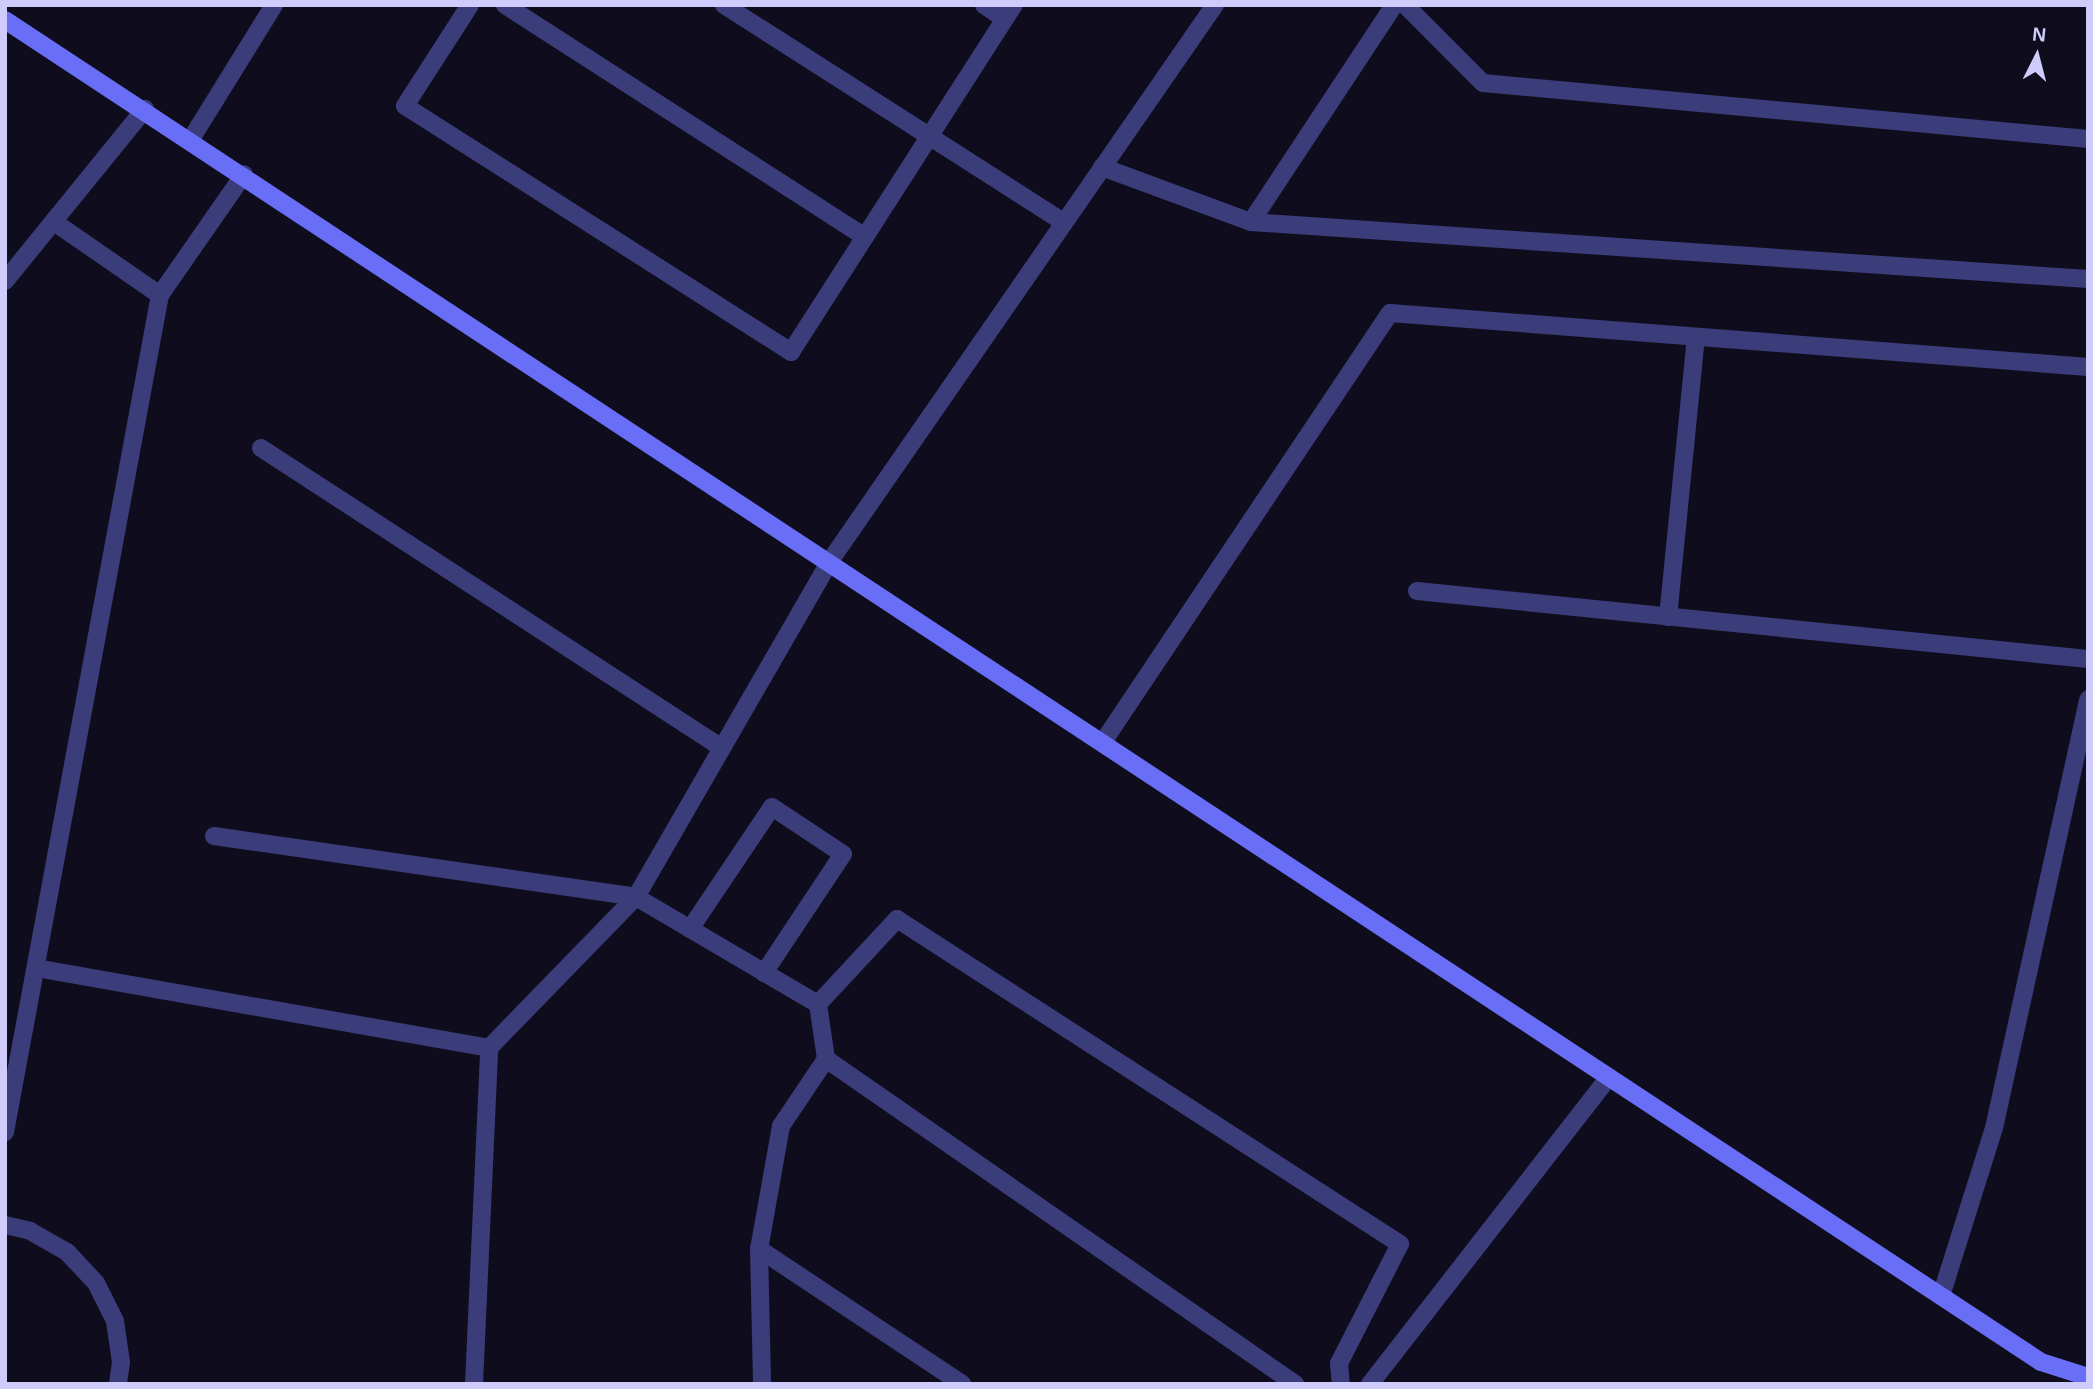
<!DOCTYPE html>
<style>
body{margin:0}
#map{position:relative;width:2093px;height:1389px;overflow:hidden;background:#0f0d1d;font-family:Helvetica,sans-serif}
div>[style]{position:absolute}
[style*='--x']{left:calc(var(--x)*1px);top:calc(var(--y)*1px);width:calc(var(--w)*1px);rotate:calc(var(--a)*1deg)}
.service>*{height:18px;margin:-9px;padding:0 9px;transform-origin:9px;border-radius:9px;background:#3b3c7a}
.minor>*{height:18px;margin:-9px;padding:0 9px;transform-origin:9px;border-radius:9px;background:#3b3c7a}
.secondary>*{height:18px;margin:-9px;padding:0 9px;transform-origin:9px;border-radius:9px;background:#696ef6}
span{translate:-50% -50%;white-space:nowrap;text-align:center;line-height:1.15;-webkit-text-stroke:5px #0f0d1d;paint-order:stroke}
.frame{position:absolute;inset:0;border:7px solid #cfccfc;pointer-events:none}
.north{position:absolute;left:2002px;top:21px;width:70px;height:70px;-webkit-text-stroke:5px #0f0d1d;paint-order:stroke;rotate:6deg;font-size:19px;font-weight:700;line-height:28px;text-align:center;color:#cfccfc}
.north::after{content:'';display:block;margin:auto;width:24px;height:32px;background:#cfccfc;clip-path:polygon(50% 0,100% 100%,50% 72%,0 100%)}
</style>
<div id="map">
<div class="service">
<i style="--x:470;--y:5;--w:120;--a:122.8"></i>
<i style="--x:405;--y:106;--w:458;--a:32.5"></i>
<i style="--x:791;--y:352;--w:412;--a:-57.3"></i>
<i style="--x:505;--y:5;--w:428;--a:32.8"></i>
<i style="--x:984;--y:5;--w:25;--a:34"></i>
<i style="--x:1405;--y:5;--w:110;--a:45"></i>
<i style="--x:1483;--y:83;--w:608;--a:5.29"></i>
<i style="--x:1102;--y:167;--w:159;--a:20.3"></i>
<i style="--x:1251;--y:222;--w:839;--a:3.9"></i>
<i style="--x:54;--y:222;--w:129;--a:34.6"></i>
<i style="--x:1251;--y:222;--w:260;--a:-56.6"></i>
<i style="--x:5;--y:281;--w:222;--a:-50.9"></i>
<i style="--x:261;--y:448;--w:550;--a:33.05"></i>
<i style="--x:1417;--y:591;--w:674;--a:5.79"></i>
<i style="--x:1668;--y:617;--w:281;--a:-84.3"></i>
<i style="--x:1103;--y:742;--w:516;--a:-56.22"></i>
<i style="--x:1390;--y:313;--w:700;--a:4.42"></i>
<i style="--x:214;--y:836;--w:426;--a:8.2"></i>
<i style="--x:636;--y:897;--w:211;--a:30.5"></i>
<i style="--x:818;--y:1004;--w:56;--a:81.7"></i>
<i style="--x:826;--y:1059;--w:81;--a:123.9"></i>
<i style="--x:781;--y:1126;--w:125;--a:100.1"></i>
<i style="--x:759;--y:1249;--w:135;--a:88.7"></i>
<i style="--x:690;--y:929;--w:147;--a:-56.1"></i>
<i style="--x:772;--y:807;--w:85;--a:33.5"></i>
<i style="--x:843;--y:854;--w:143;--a:123.6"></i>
<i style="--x:36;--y:968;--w:460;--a:10"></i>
<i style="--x:818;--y:1004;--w:116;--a:-47.1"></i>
<i style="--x:897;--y:919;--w:599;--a:32.87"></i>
<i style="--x:1400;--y:1244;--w:134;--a:117.1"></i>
<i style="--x:1339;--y:1363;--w:21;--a:85"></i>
<i style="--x:826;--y:1059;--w:571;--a:34.72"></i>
<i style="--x:759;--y:1249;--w:244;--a:33.6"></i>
<i style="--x:1941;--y:1296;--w:176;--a:-72.5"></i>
<i style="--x:1994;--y:1128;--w:439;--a:-77.6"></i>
<i style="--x:474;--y:1384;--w:336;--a:-87.4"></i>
<i style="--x:489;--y:1048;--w:211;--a:-45.8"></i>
<i style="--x:636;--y:897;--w:388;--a:-60"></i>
<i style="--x:1370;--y:1384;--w:389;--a:-52.1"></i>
</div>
<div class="minor">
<i style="--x:724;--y:5;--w:401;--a:32.6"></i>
<i style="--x:191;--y:139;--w:158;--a:-58.2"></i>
<i style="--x:830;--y:561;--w:676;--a:-55.3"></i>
<i style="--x:5;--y:1132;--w:851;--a:-79.51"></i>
<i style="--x:160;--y:295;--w:147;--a:-55.2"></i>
<i style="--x:5;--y:1225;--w:26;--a:13"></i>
<i style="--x:30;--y:1231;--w:43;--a:29.6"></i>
<i style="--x:67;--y:1252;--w:42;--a:46.9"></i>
<i style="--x:96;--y:1283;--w:42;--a:63.4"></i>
<i style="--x:115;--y:1321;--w:41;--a:81.7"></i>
<i style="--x:121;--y:1362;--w:22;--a:98"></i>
</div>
<div class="secondary">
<i style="--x:5;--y:20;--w:2438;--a:33.39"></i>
<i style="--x:2041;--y:1362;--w:49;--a:17.7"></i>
</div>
<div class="frame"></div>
<div class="north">N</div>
</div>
